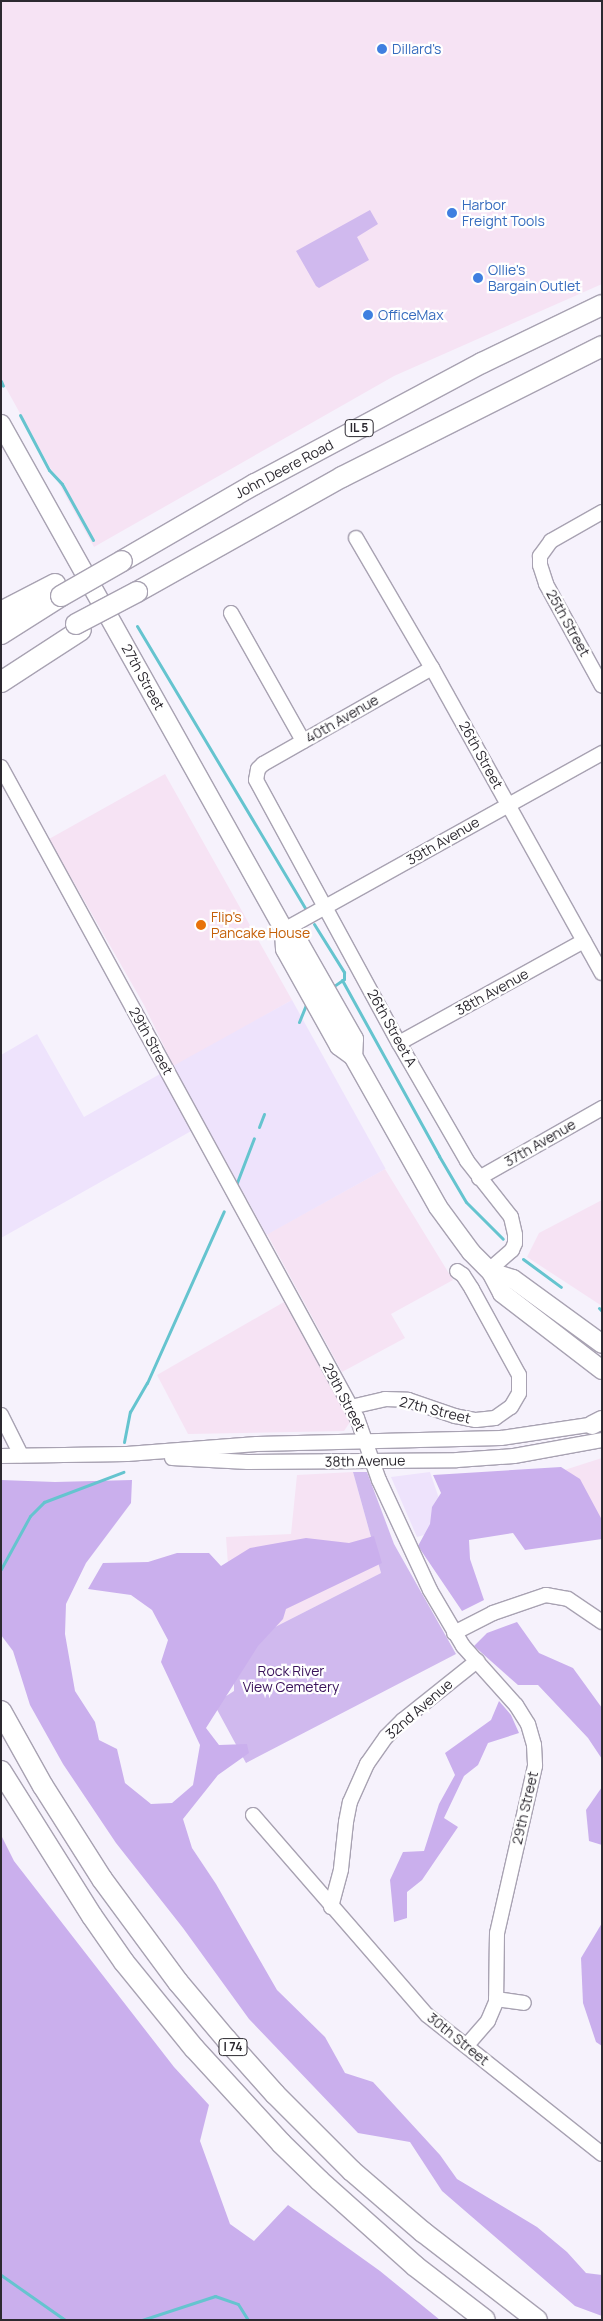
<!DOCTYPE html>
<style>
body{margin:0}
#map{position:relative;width:603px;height:2321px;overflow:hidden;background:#f6f2fc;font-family:Manrope,sans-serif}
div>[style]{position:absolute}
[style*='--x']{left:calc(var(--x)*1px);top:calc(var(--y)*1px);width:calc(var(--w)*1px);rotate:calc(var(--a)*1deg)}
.commercial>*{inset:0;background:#f6e3f4}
.built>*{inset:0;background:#eee3fc;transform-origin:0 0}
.green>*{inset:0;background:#d0b9ee}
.forest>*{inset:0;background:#caafed}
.stream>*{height:3px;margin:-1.5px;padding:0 1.5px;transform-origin:1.5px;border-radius:1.5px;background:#65c4cf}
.roads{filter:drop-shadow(1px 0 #a8a2b2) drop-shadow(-1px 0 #a8a2b2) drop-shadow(0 1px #a8a2b2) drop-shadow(0 -1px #a8a2b2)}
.minor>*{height:14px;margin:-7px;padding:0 7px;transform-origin:7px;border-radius:7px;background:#fff}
.major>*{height:18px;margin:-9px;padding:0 9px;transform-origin:9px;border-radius:9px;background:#fff}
.highway>*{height:20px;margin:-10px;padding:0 10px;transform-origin:10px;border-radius:10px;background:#fff}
.bridges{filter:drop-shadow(1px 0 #a8a2b2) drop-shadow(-1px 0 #a8a2b2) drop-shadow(0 1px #a8a2b2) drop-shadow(0 -1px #a8a2b2)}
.highway-bridge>*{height:20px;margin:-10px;padding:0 10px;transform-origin:10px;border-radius:10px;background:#fff}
.dots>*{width:14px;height:14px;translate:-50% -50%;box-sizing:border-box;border:2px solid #fff;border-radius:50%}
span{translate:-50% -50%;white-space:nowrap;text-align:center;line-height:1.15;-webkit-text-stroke:4.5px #fff;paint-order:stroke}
.shield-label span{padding:1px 4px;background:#fff;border:1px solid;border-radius:4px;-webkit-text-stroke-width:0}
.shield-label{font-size:12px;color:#2c2930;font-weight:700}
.shop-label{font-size:14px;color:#366cbe}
.left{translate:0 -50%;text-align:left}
.street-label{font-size:14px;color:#2c2930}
.food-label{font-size:14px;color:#c56008}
.park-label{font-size:14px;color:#39125a}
.frame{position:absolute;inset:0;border:2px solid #2c2930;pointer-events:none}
</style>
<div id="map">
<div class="commercial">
<i style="clip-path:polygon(1px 1px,602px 1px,602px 284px,394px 376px,94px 547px,1px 379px)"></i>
<i style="clip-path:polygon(165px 774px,292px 1000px,174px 1067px,144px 1005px,49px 839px)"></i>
<i style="clip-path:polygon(385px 1169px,453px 1280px,391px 1314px,405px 1338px,342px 1372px,267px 1234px)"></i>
<i style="clip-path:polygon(602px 1200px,602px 1306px,527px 1257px,539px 1233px)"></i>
<i style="clip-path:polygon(284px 1302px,350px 1422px,344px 1431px,188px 1434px,157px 1375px)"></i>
<i style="clip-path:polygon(602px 1458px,602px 1536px,555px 1473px)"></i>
<i style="clip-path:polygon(353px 1472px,381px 1573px,234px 1648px,226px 1537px,291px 1534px,297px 1475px)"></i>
</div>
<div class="built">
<i style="left:292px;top:1000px;width:193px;height:136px;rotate:61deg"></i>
<i style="clip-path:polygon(37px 1034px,84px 1117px,160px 1074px,193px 1130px,1px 1238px,1px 1055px)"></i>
<i style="clip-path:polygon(430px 1472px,449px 1528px,417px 1537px,391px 1477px)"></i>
</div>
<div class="green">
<i style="clip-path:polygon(370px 210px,378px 224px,357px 237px,369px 260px,319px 288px,316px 286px,296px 251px)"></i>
<i style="clip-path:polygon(353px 1472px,367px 1472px,394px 1544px,456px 1654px,246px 1763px,214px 1704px,234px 1691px,234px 1648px,381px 1573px)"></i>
</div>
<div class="forest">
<i style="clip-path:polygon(561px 1467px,580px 1479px,602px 1520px,602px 1539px,525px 1550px,513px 1533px,469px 1540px,470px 1559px,484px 1600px,462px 1611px,418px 1546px,430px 1524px,432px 1507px,441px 1493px,433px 1475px)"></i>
<i style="clip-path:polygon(1px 1480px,55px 1482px,132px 1480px,131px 1503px,86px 1563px,66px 1604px,65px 1634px,75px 1691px,95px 1722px,99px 1740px,117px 1749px,125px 1783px,151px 1804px,172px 1803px,193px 1785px,200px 1745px,161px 1662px,168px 1640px,152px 1610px,131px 1595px,88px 1589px,103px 1563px,148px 1562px,177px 1553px,209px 1553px,221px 1566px,250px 1548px,306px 1538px,349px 1543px,374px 1536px,382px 1563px,286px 1609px,283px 1619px,258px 1646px,206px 1728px,219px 1745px,247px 1744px,249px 1753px,218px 1775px,183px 1819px,192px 1848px,216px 1884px,277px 1990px,325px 2037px,345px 2073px,373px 2082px,440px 2155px,457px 2179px,537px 2227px,567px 2252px,586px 2273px,602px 2275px,602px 2316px,575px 2306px,442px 2191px,410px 2142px,358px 2133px,249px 2019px,183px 1928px,116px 1843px,63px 1764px,30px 1705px,13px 1651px,1px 1635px)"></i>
<i style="clip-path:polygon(517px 1622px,539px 1653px,573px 1668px,602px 1708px,602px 1759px,588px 1738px,538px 1685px,518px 1685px,474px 1646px,487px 1633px)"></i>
<i style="clip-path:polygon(499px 1701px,511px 1715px,519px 1733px,488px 1743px,478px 1765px,464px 1776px,444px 1818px,458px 1827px,422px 1880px,407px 1892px,407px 1918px,394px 1922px,390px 1880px,403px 1852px,424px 1851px,439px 1804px,455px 1775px,445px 1753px,491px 1720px)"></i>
<i style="clip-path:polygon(602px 1787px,602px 1845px,589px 1841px,586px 1810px)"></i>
<i style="clip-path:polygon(1px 1835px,14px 1861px,174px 2067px,209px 2105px,200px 2141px,230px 2224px,254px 2241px,288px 2205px,380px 2271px,440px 2320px,1px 2320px)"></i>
<i style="clip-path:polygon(602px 1923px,602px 2046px,596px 2042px,583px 2003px,581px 1958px)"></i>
</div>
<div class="stream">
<i style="--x:1;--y:381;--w:5;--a:68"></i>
<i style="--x:20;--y:415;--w:62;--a:62.2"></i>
<i style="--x:49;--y:470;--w:19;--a:47"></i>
<i style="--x:62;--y:484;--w:64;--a:61"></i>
<i style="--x:137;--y:626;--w:332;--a:59.2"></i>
<i style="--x:314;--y:924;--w:57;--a:58"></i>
<i style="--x:344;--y:972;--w:7;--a:90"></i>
<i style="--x:344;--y:979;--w:12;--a:145"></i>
<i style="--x:342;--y:980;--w:201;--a:61.1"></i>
<i style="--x:439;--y:1156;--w:53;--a:59.6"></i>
<i style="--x:466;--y:1202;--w:52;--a:45"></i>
<i style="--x:299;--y:1022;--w:22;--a:-68"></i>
<i style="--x:259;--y:1127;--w:14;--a:-69"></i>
<i style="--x:236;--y:1185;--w:50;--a:-69"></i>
<i style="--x:523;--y:1259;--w:47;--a:36.4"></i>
<i style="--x:599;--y:1308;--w:4;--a:45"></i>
<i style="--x:124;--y:1442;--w:31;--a:-79"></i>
<i style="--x:130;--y:1412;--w:34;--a:-60"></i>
<i style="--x:147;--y:1383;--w:188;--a:-65.9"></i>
<i style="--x:1;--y:1569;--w:60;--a:-61.3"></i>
<i style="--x:30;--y:1516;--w:20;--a:-45"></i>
<i style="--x:44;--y:1502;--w:85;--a:-20.8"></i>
<i style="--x:1;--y:2275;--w:78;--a:35.1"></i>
<i style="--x:142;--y:2320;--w:77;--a:-18.2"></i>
<i style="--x:215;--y:2296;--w:24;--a:19"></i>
<i style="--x:238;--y:2304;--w:19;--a:58"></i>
</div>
<div class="roads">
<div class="minor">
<i style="--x:602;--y:512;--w:59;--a:150.4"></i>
<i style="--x:551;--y:541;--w:19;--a:126"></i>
<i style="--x:540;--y:556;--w:9;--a:90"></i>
<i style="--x:540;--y:565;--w:20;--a:72"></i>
<i style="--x:546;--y:584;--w:116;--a:61.2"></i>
<i style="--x:356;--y:538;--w:151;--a:59.7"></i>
<i style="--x:432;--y:668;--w:349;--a:60.9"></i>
<i style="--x:231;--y:613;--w:147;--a:60.6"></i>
<i style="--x:432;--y:668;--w:194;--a:150.4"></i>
<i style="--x:263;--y:764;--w:7;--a:135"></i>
<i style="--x:258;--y:769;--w:11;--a:100"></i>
<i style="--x:256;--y:780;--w:299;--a:61.5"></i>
<i style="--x:399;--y:1043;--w:136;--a:60"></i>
<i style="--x:467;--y:1161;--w:71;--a:51.8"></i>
<i style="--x:511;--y:1217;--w:18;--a:77"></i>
<i style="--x:515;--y:1235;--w:8;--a:90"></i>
<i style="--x:515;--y:1243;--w:8;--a:113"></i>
<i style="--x:512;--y:1250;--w:30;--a:139"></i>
<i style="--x:1;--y:767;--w:742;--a:61.33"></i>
<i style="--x:357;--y:1418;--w:66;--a:70.5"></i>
<i style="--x:379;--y:1480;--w:121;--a:65.1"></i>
<i style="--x:430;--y:1590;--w:65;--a:59.5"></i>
<i style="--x:463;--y:1646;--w:79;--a:48.1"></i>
<i style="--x:516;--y:1705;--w:22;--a:58"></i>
<i style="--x:528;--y:1724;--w:22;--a:74"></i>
<i style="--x:534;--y:1745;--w:21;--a:87"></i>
<i style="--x:535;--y:1766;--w:171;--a:102.8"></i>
<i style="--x:497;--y:1933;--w:69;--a:90.8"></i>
<i style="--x:496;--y:2002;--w:21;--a:113"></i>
<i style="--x:488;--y:2021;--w:33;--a:131"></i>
<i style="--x:284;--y:930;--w:364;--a:-29.1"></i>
<i style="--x:399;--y:1043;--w:211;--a:-28.9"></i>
<i style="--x:479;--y:1178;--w:142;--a:-29.6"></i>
<i style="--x:351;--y:1407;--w:35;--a:-13"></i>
<i style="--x:385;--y:1399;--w:23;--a:2"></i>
<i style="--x:408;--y:1400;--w:50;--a:18.8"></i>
<i style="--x:455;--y:1416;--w:21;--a:11"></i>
<i style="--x:476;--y:1420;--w:19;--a:-6"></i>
<i style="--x:495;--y:1418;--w:19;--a:-35"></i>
<i style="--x:511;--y:1407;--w:16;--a:-60"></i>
<i style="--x:519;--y:1393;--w:18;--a:-90"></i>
<i style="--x:519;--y:1375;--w:98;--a:-118.7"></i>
<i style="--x:472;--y:1289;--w:17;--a:-123"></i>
<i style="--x:463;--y:1275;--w:7;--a:-146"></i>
<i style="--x:1;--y:1415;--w:45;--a:63.4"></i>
<i style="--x:1;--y:1456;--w:126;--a:-0.9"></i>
<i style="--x:127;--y:1454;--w:130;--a:-4.4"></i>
<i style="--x:257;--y:1444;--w:244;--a:-1.4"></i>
<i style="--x:501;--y:1438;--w:101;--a:-8.5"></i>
<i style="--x:172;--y:1458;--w:76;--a:3"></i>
<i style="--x:248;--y:1462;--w:209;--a:-0.5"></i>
<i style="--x:457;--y:1460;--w:57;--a:-4"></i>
<i style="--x:514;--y:1456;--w:89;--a:-10.3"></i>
<i style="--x:454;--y:1633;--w:44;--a:-27.1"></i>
<i style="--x:493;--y:1613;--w:56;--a:-18.8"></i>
<i style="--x:546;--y:1595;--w:22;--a:10"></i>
<i style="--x:568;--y:1599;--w:41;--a:34.1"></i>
<i style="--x:253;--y:1815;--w:265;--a:49"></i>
<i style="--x:427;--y:2015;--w:223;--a:38.5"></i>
<i style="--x:331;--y:1907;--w:39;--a:-75"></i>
<i style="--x:341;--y:1869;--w:47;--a:-83.9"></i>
<i style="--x:346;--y:1822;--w:20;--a:-79"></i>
<i style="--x:350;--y:1802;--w:42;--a:-65.9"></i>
<i style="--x:367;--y:1764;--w:33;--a:-55"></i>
<i style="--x:386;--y:1737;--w:24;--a:-45"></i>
<i style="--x:403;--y:1720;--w:95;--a:-38.6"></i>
<i style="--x:496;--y:1999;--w:28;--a:8"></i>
</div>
<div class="major">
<i style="--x:1;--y:424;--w:580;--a:60.78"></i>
<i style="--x:284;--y:930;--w:19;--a:87"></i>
<i style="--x:285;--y:949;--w:111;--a:60.9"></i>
<i style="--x:339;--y:1046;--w:17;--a:36"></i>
<i style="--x:353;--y:1056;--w:173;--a:60.6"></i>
<i style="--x:438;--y:1207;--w:56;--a:53.7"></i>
<i style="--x:471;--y:1252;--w:28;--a:45"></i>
<i style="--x:491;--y:1272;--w:24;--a:62"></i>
<i style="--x:502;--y:1293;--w:126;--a:37.6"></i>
<i style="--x:284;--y:930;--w:16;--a:35"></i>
<i style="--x:297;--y:939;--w:115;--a:60.3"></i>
<i style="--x:354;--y:1039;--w:17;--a:93"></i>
<i style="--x:491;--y:1272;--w:23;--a:18"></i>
<i style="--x:513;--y:1279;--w:110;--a:36.1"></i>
<i style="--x:592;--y:1425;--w:11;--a:-27"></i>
</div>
<div class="highway">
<i style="--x:122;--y:561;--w:154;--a:-30.1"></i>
<i style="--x:255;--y:484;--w:257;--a:-28.1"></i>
<i style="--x:482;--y:363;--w:133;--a:-25.8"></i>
<i style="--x:137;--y:592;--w:235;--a:-29.3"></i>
<i style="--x:342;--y:477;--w:291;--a:-26.7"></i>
<i style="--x:1;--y:612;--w:61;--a:-27.4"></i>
<i style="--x:1;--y:634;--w:71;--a:-32.3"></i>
<i style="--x:1;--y:682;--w:95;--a:-33"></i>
<i style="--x:1;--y:1711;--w:86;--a:60.8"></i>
<i style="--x:43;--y:1786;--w:110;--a:57.6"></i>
<i style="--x:102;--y:1879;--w:128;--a:53.6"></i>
<i style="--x:178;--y:1982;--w:75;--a:49.9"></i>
<i style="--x:226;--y:2039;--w:74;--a:48.3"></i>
<i style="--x:275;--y:2094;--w:109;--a:45"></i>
<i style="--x:352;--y:2171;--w:94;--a:40.7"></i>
<i style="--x:423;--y:2232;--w:144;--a:37.7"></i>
<i style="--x:1;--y:1771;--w:171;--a:57.9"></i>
<i style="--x:92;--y:1916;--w:56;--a:55.2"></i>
<i style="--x:124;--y:1962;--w:111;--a:50.9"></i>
<i style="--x:194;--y:2048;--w:129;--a:47.5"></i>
<i style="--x:281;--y:2143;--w:54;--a:44.3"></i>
<i style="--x:320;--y:2181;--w:127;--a:41.8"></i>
<i style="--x:415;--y:2266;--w:88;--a:37.6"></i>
</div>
</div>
<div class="bridges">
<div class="highway-bridge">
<i style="--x:61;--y:596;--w:70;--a:-29.8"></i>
<i style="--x:76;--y:624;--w:69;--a:-27.7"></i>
</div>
</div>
<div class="dots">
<i style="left:382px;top:49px;background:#3f7fe0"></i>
<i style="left:452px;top:213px;background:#3f7fe0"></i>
<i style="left:478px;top:278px;background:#3f7fe0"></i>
<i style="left:368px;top:315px;background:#3f7fe0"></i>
<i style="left:201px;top:925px;background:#e8710a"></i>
</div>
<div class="shield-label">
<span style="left:359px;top:428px">IL 5</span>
<span style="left:233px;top:2047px">I 74</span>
</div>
<div class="shop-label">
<span class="left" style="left:392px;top:49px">Dillard's</span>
<span class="left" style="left:462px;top:213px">Harbor<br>Freight Tools</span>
<span class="left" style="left:488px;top:278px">Ollie's<br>Bargain Outlet</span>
<span class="left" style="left:378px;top:315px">OfficeMax</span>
</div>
<div class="street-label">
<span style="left:284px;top:469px;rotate:-28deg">John Deere Road</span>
<span style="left:568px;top:623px;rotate:61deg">25th Street</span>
<span style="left:143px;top:677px;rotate:61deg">27th Street</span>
<span style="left:342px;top:719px;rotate:-30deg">40th Avenue</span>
<span style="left:481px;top:755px;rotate:61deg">26th Street</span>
<span style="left:443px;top:841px;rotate:-30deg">39th Avenue</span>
<span style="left:492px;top:992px;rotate:-29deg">38th Avenue</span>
<span style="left:392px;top:1028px;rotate:61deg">26th Street A</span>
<span style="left:151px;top:1041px;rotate:61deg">29th Street</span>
<span style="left:540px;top:1143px;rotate:-30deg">37th Avenue</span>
<span style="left:344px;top:1397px;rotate:62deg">29th Street</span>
<span style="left:435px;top:1410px;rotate:14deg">27th Street</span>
<span style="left:365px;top:1461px;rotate:-1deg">38th Avenue</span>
<span style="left:419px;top:1709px;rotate:-41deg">32nd Avenue</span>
<span style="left:525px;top:1808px;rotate:-77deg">29th Street</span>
<span style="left:458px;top:2039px;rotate:39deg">30th Street</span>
</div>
<div class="food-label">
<span class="left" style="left:211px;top:925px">Flip's<br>Pancake House</span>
</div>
<div class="park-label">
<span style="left:291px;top:1679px">Rock River<br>View Cemetery</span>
</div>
<div class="frame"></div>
</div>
